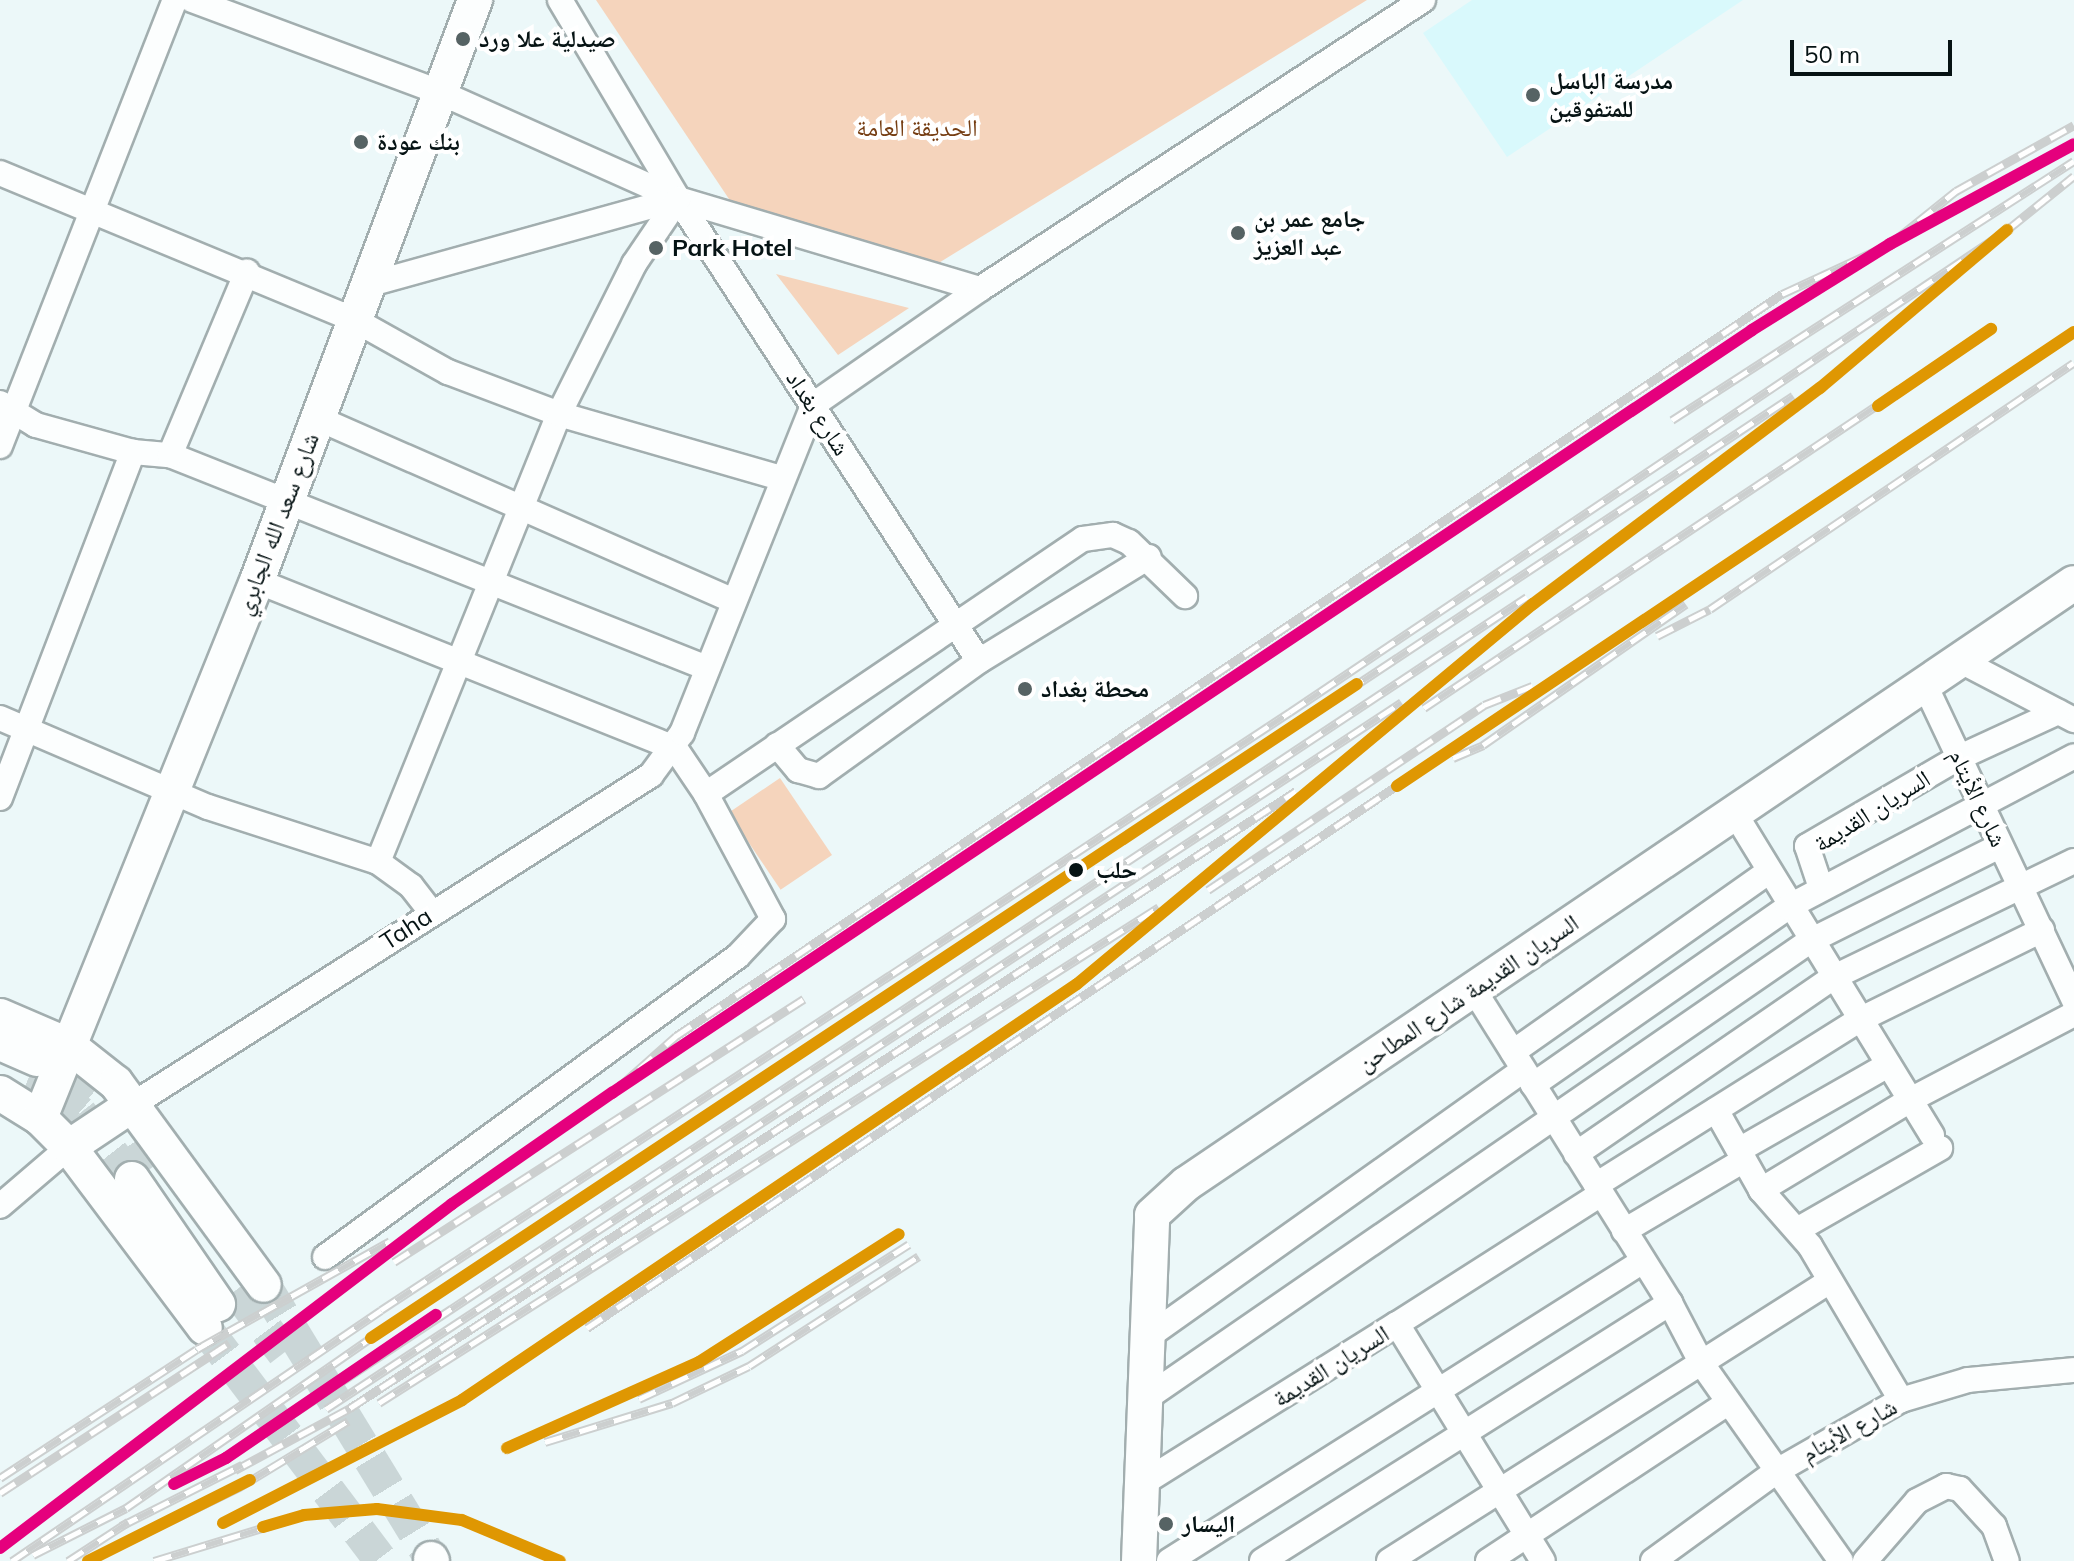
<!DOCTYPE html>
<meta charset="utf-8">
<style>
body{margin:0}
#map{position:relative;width:2074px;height:1561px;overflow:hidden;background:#ecf8f9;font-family:Mulish,"Noto Naskh Arabic",sans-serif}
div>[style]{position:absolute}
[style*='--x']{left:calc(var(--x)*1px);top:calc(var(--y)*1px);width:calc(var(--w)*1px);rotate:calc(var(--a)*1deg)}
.built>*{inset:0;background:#d9f9fc}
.green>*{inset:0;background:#f5d4bc;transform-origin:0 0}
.secondary-tunnel>*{height:34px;margin-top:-17px;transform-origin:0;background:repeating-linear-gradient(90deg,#cad6d7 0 34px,transparent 0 51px)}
.roads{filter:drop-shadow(2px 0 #a2aeaf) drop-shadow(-2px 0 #a2aeaf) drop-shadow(0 2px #a2aeaf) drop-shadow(0 -2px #a2aeaf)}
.street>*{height:24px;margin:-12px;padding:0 12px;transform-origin:12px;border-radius:12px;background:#fcfefe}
.secondary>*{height:34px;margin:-17px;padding:0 17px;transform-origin:17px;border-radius:17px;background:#fcfefe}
.rail>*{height:9px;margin-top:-4.5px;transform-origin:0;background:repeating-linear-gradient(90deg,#fff 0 18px,#cccfcf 0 36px);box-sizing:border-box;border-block:2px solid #cccfcf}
.rail-1>*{height:12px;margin:-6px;padding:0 6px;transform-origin:6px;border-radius:6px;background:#e5007d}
.rail-2>*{height:12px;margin:-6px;padding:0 6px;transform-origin:6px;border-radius:6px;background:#df9702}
.dots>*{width:22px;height:22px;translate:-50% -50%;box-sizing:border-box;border:4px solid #fff;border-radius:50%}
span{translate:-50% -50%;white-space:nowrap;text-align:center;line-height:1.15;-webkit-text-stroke:8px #fff;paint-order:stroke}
.poi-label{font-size:24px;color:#061314;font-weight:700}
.left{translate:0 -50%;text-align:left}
.park-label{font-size:24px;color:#753d12}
.street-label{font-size:24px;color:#061314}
.stop-label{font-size:24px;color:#061314;font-weight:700}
.scale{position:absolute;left:1790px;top:40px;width:162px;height:36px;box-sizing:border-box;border:4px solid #061314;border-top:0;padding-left:10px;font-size:24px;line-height:28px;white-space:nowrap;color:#061314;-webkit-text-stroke:6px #fff;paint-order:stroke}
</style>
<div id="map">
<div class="built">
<i style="clip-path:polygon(1472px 0,1743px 0,1507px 157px,1423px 33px)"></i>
</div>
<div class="green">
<i style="clip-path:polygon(596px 0,1367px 0,937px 264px,737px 211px)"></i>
<i style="clip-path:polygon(776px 274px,909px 308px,838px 355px)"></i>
<i style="left:780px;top:778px;width:93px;height:62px;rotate:56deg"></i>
</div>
<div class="secondary-tunnel">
<i style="--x:37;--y:1059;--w:32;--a:22"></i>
<i style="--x:67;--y:1071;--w:48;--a:39"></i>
<i style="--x:104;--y:1101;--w:82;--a:55"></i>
<i style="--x:28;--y:1079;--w:28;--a:23"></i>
<i style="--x:54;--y:1090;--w:35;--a:41"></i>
<i style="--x:80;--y:1113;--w:84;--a:51.8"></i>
<i style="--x:264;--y:1285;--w:321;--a:58.6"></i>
<i style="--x:236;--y:1290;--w:79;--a:52.7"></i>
<i style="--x:205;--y:1328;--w:292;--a:52.9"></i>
</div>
<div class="roads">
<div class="street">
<i style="--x:192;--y:0;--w:264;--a:20.4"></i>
<i style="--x:439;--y:92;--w:262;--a:24.1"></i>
<i style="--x:678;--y:199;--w:315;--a:16.6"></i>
<i style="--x:560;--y:0;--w:231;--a:59.3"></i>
<i style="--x:678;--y:199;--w:551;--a:56.92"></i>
<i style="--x:0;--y:173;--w:382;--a:22.5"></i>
<i style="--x:353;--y:319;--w:109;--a:29.2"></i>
<i style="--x:448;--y:372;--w:119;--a:20.7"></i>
<i style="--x:559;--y:414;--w:231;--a:16.1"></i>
<i style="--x:367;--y:285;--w:323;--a:-15.5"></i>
<i style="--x:0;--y:403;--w:42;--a:31.4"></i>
<i style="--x:36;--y:425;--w:101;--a:15.6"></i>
<i style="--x:133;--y:452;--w:37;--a:5"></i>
<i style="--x:170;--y:455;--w:578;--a:21.64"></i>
<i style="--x:317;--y:418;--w:454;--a:23.7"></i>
<i style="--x:0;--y:446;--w:479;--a:-68.6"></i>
<i style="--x:170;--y:455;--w:199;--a:-67.2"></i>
<i style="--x:257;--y:581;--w:450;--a:21.8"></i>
<i style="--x:675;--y:748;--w:55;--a:56"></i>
<i style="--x:706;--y:794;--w:142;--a:61.8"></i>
<i style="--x:773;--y:919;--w:51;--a:133.4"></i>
<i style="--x:738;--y:956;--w:511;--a:143.91"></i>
<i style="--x:1959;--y:660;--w:130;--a:27.6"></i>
<i style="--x:1924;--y:683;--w:351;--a:64.7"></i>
<i style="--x:0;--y:718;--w:226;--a:23.2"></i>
<i style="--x:208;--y:807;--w:179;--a:17.9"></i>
<i style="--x:378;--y:862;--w:41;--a:36"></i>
<i style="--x:411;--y:886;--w:34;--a:52"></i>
<i style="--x:777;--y:745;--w:33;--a:50"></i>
<i style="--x:798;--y:770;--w:22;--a:16"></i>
<i style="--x:819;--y:776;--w:197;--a:-35.7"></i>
<i style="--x:979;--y:661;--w:199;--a:-31.5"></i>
<i style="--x:706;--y:794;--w:455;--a:-34.1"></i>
<i style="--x:1083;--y:539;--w:30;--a:-8"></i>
<i style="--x:1113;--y:535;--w:17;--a:24"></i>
<i style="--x:1129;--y:542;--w:78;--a:44"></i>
<i style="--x:0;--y:798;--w:371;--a:-69"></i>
<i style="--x:1734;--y:812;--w:379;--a:58.5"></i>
<i style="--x:378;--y:862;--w:483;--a:-68"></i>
<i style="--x:559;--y:414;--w:168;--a:-63.4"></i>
<i style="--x:634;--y:264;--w:78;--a:-55.9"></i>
<i style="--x:1821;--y:888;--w:44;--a:-108.4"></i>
<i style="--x:1807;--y:846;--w:175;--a:-30.2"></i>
<i style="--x:1958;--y:758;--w:110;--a:-24.7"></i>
<i style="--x:1474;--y:990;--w:369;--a:57.9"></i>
<i style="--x:1670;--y:1303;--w:69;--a:62.3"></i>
<i style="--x:1702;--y:1364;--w:241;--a:54.8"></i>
<i style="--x:1513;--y:1052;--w:312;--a:-35.2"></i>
<i style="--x:1533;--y:1085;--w:311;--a:-34.9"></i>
<i style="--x:1788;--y:907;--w:323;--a:-27.8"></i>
<i style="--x:132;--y:1105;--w:615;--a:-32.45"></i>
<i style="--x:651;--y:775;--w:52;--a:-53.6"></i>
<i style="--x:682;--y:733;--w:353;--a:-68.2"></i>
<i style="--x:813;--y:405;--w:203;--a:-34.8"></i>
<i style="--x:980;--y:289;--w:529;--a:-33.12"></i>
<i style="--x:1716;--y:1110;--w:92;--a:60.6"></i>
<i style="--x:1761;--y:1190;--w:74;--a:48.8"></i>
<i style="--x:1810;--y:1246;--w:179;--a:59.4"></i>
<i style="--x:1739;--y:1150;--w:172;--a:-29.7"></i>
<i style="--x:1576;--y:1154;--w:311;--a:-34.5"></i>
<i style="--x:1832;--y:978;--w:269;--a:-25.8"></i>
<i style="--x:1596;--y:1185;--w:310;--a:-32.1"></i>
<i style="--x:1859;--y:1020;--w:204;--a:-26.2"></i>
<i style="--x:1761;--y:1190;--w:174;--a:-31.1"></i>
<i style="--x:1910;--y:1100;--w:185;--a:-27.7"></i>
<i style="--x:0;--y:1206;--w:91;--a:-40.5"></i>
<i style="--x:1797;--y:1230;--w:165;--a:-29.8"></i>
<i style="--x:1624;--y:1231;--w:139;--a:-30.6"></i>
<i style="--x:1397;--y:1324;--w:242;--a:-32.5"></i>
<i style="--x:1149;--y:1336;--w:459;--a:-35.4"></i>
<i style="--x:1145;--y:1399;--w:807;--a:-34.56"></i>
<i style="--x:1810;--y:941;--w:212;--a:-26.6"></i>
<i style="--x:1140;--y:1485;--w:303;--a:-32.1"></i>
<i style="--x:1397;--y:1324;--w:278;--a:58.4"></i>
<i style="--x:1169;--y:1561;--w:561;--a:-32.33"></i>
<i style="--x:1262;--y:1561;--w:483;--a:-32.3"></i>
<i style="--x:1389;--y:1561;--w:522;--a:-32.41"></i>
<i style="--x:1488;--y:1561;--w:287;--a:-33.4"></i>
<i style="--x:1653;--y:1561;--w:153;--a:-36"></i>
<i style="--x:1777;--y:1471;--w:143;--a:-29.8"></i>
<i style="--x:1901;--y:1400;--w:70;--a:-16.6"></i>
<i style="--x:1968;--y:1380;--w:106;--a:-5.4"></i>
<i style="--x:1865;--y:1561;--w:79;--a:-49.1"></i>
<i style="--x:1917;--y:1501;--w:33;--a:-27"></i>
<i style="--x:1946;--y:1486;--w:14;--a:12"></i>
<i style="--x:1960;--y:1489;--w:50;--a:47.4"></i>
<i style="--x:1994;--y:1526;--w:37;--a:70"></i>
</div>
<div class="secondary">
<i style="--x:0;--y:1016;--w:74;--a:23.1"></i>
<i style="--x:68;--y:1045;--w:61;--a:38.4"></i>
<i style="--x:116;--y:1083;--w:250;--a:53.8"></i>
<i style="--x:0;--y:1043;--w:40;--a:23.4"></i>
<i style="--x:0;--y:1093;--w:47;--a:32"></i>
<i style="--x:40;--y:1118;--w:41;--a:45"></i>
<i style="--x:69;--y:1147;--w:226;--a:53.1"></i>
<i style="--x:40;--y:1118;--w:579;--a:-68"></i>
<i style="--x:257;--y:581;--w:621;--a:-69.43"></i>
<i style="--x:69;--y:1147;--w:76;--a:-33.7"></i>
<i style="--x:132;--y:1179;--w:152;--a:55.5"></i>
<i style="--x:431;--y:1559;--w:2;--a:63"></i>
<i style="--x:1139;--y:1561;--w:346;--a:-87.8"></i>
<i style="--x:1152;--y:1215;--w:46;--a:-42.4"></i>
<i style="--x:1186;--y:1184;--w:1072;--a:-34.09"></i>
</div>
</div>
<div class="rail">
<i style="--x:1672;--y:420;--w:478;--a:-32.8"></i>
<i style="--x:1657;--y:636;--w:59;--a:-27"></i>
<i style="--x:1710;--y:609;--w:439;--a:-34.1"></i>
<i style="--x:1424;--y:708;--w:682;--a:-33.76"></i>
<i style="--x:1453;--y:758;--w:33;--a:-23"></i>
<i style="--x:1483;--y:745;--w:247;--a:-34.8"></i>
<i style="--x:1208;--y:890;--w:332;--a:-33.8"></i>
<i style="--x:1484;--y:705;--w:52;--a:-21.6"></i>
<i style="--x:661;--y:1061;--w:460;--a:-33.9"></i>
<i style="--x:612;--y:1093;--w:86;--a:-41.7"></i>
<i style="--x:676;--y:1036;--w:1332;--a:-33.86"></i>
<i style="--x:1782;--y:294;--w:119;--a:-24.8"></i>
<i style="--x:1890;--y:244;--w:85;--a:-38.8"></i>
<i style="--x:1956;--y:191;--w:135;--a:-29.2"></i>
<i style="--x:394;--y:1262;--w:487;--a:-32.7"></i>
<i style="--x:587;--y:1328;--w:1790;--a:-33.81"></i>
<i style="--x:639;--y:1399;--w:114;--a:-25"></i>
<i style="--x:742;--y:1351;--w:198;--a:-32.6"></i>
<i style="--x:379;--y:1403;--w:924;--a:-32.45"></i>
<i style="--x:326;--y:1409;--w:1287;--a:-33.31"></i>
<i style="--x:545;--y:1442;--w:133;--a:-17.1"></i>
<i style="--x:672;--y:1403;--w:85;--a:-25.7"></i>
<i style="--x:749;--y:1366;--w:202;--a:-32.9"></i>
<i style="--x:507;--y:1448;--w:210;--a:-24.1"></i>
<i style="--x:699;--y:1362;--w:237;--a:-32.6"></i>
<i style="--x:235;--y:1470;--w:131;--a:-28.3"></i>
<i style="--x:350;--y:1408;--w:1129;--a:-33.11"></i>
<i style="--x:0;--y:1478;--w:235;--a:-33.2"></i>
<i style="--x:197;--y:1349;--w:221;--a:-29.2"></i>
<i style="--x:176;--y:1483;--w:56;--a:-26.6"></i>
<i style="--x:226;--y:1458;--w:1560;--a:-33.5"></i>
<i style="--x:0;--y:1493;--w:274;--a:-33.2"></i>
<i style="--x:223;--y:1523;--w:269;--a:-27.2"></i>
<i style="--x:462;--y:1400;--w:742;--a:-34.08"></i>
<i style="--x:1077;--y:984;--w:594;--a:-39.81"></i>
<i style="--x:1533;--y:604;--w:359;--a:-37"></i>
<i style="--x:1820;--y:388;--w:153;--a:-40.2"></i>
<i style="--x:121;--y:1526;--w:136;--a:-26.8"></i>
<i style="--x:0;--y:1548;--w:568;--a:-37.27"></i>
<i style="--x:452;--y:1204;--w:206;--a:-34.7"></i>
<i style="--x:33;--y:1555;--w:104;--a:-26.8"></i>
<i style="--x:126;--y:1508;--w:354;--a:-34.8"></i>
<i style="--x:417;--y:1306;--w:1650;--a:-33.48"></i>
<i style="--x:12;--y:1561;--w:446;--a:-34.2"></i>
<i style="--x:381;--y:1310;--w:1088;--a:-33.34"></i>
<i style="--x:1290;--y:712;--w:864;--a:-33.91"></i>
<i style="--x:2007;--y:230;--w:86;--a:-38.9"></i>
<i style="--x:68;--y:1561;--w:72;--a:-33"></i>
<i style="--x:88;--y:1561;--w:167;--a:-26"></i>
<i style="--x:238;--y:1488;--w:129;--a:-31.3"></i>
<i style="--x:154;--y:1561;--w:157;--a:-17"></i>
<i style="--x:304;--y:1515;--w:73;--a:-4.7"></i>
<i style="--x:377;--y:1509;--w:86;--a:7.4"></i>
<i style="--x:462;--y:1520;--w:106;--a:22.7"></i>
</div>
<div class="rail-1">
<i style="--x:174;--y:1484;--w:58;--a:-26.6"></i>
<i style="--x:226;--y:1458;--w:254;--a:-34.3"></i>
<i style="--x:0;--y:1548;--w:568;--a:-37.27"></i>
<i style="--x:452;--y:1204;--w:195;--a:-34.8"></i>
<i style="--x:612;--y:1093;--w:1372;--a:-33.79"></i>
<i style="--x:1752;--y:330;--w:163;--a:-31.9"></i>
<i style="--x:1890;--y:244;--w:209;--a:-28.5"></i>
</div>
<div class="rail-2">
<i style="--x:1878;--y:406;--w:137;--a:-34.3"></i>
<i style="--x:1397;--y:786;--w:815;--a:-33.85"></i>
<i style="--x:371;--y:1338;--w:1183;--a:-33.56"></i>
<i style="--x:507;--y:1448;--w:210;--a:-24.1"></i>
<i style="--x:699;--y:1362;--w:237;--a:-32.6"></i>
<i style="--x:223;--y:1523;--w:269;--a:-27.2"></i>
<i style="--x:462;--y:1400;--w:742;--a:-34.08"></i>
<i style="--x:1077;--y:984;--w:594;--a:-39.81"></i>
<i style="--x:1533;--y:604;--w:359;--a:-37"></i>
<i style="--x:1820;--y:388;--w:245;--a:-40.2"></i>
<i style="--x:263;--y:1527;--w:43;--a:-16.3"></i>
<i style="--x:304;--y:1515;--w:73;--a:-4.7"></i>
<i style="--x:377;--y:1509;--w:86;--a:7.4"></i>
<i style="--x:462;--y:1520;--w:106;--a:22.7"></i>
<i style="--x:88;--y:1561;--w:181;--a:-26.6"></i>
</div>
<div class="dots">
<i style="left:463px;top:39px;background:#566364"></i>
<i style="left:1533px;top:95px;background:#566364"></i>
<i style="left:361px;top:142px;background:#566364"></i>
<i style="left:1238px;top:233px;background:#566364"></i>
<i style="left:656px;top:248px;background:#566364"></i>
<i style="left:1025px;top:689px;background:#566364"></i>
<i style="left:1076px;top:870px;background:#061314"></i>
<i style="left:1166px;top:1524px;background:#566364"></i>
</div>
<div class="poi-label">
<span class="left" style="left:479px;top:39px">صيدلية علا ورد</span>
<span class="left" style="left:1549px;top:95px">مدرسة الباسل<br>للمتفوقين</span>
<span class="left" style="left:377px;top:142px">بنك عودة</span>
<span class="left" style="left:1254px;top:233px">جامع عمر بن<br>عبد العزيز</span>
<span class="left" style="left:672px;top:248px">Park Hotel</span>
<span class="left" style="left:1041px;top:689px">محطة بغداد</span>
<span class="left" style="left:1182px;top:1524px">اليسار</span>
</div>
<div class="park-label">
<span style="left:917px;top:128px">الحديقة العامة</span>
</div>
<div class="street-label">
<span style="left:818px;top:413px;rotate:57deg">شارع بغداد</span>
<span style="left:277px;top:524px;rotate:-69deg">شارع سعد الله الجابري</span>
<span style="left:1978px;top:798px;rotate:65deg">شارع الأيتام</span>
<span style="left:1872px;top:811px;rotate:-32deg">السريان القديمة</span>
<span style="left:406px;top:929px;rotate:-33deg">Taha</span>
<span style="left:1468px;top:993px;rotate:-34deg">السريان القديمة شارع المطاحن</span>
<span style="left:1331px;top:1366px;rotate:-32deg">السريان القديمة</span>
<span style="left:1849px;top:1430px;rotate:-29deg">شارع الأيتام</span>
</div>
<div class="stop-label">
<span class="left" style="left:1096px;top:870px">حلب</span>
</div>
<div class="scale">50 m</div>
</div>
